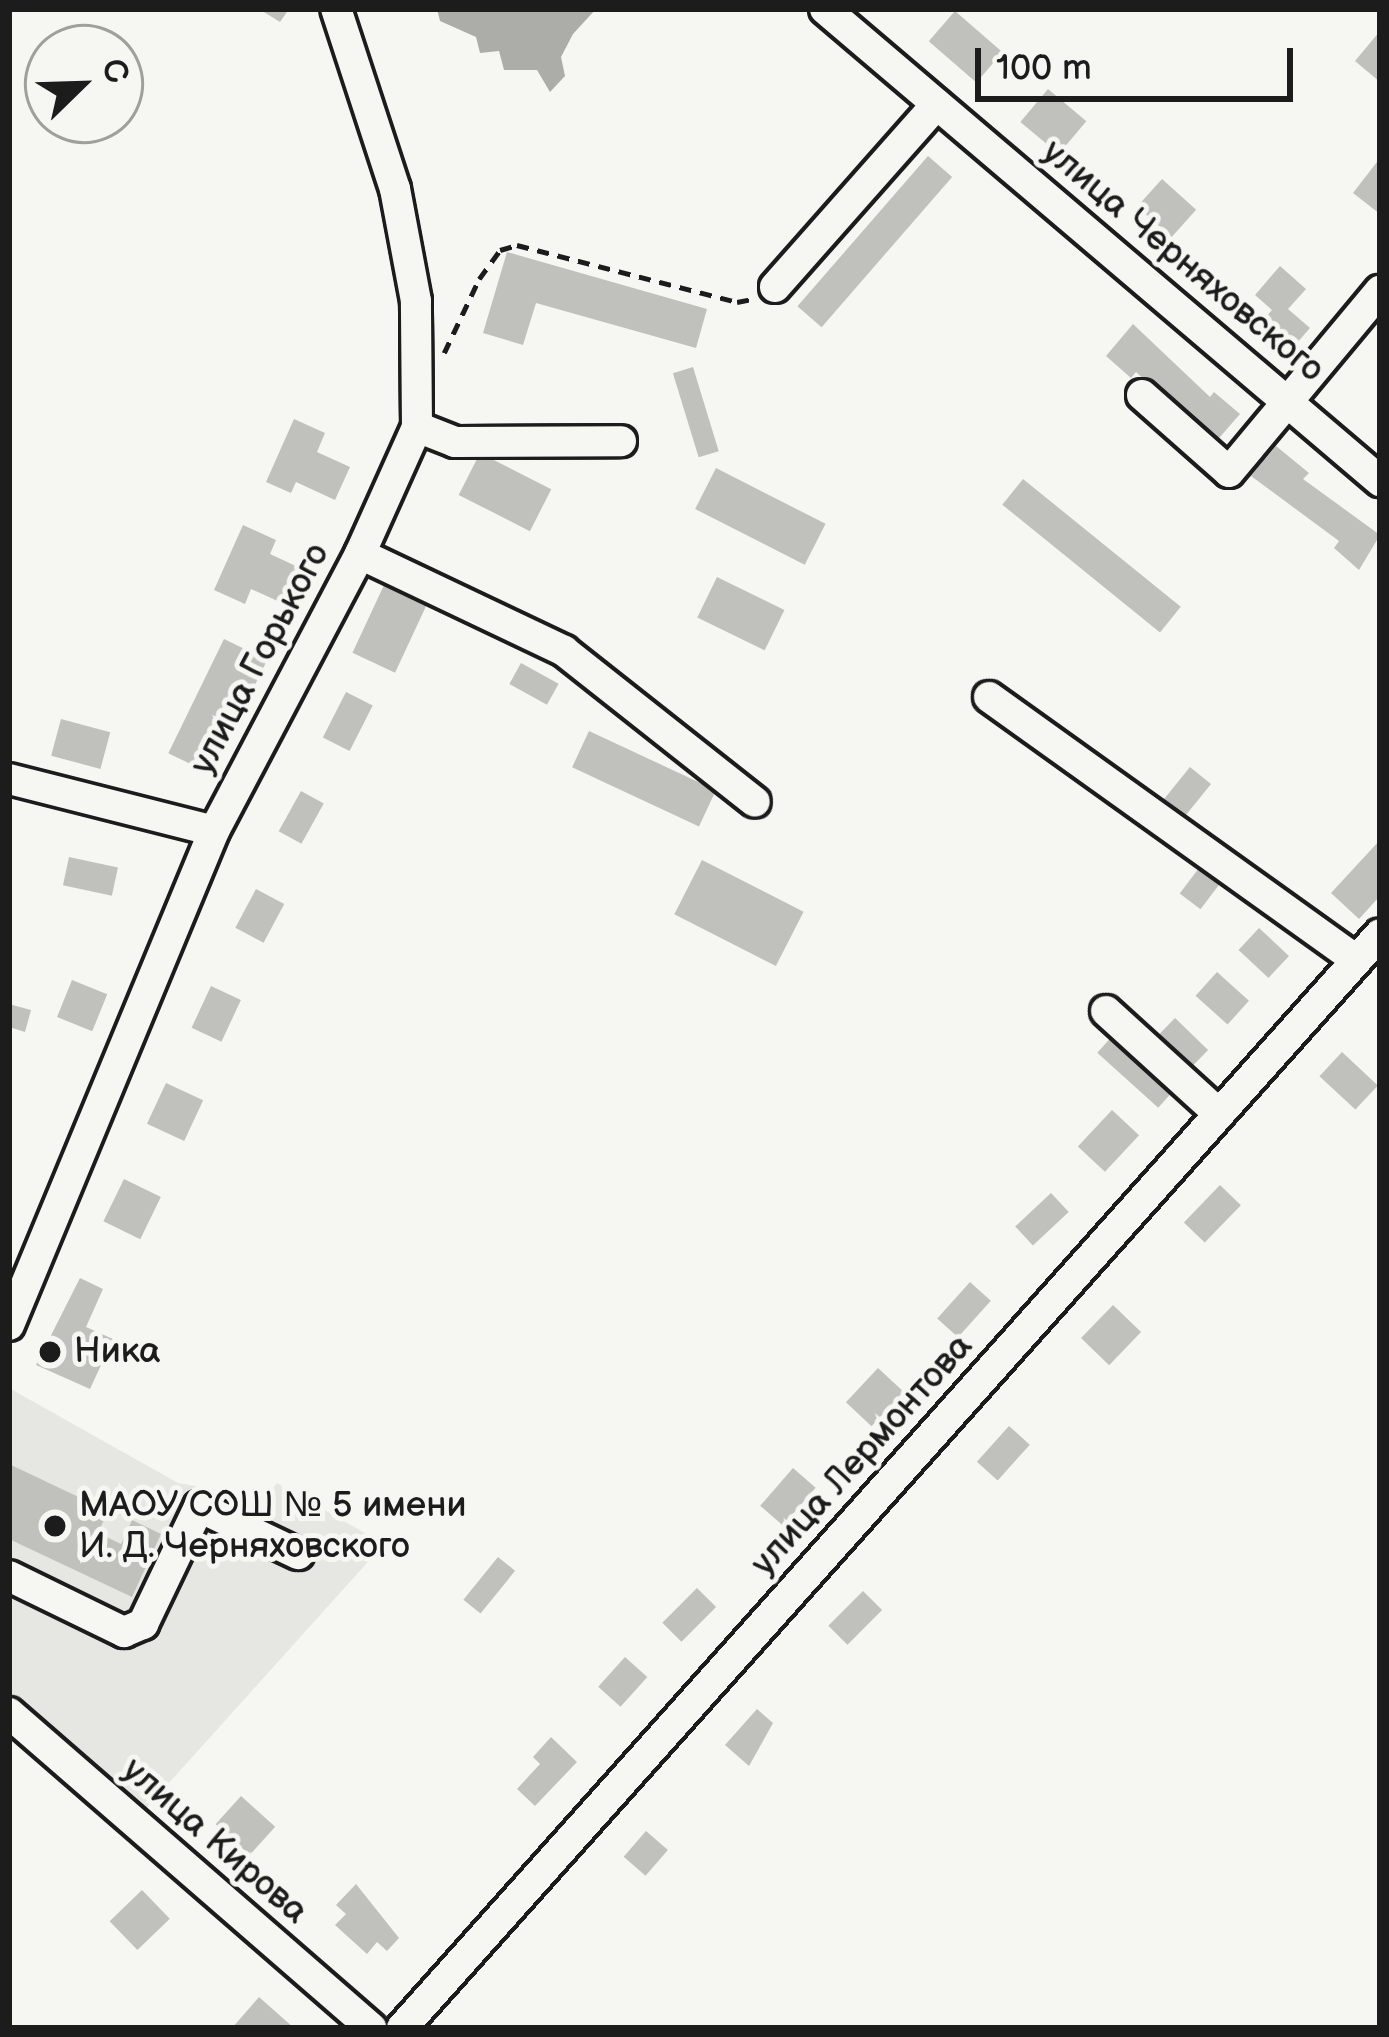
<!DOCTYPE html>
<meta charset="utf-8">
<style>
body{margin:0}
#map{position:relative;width:1389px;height:2037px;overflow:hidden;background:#f6f6f2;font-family:"Balsamiq Sans",sans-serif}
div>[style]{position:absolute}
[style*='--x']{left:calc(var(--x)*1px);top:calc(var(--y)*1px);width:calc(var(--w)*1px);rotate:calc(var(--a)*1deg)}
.built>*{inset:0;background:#e6e6e2}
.water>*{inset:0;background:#acaca9}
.building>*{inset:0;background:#c0c0bd;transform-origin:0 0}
.path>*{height:4.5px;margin-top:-2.25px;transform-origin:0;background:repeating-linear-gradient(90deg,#1c1c1c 0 12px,transparent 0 21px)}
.roads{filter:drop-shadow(3px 0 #1c1c1c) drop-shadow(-3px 0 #1c1c1c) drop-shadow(0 3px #1c1c1c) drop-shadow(0 -3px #1c1c1c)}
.minor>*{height:30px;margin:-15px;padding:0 15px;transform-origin:15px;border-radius:15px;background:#f6f6f2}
.dots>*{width:33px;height:33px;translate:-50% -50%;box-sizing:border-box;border:6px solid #f6f6f2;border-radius:50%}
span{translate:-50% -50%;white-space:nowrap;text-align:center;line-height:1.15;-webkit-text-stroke:10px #f6f6f2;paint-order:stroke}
.street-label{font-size:36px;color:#1c1c1c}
.poi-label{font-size:36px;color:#1c1c1c}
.left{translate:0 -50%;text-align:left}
.frame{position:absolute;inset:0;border:12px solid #1c1c1c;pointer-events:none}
.north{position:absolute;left:24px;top:24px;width:120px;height:120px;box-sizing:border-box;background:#f6f6f2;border:3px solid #9f9f9c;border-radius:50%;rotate:67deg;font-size:33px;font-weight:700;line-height:48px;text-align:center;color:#1c1c1c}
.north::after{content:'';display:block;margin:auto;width:42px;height:54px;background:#1c1c1c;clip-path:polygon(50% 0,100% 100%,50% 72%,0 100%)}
.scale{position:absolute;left:975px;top:48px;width:318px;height:54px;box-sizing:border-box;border:6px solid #1c1c1c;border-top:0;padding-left:15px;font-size:36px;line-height:42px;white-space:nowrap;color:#1c1c1c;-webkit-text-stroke:9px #f6f6f2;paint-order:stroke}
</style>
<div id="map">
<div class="built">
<i style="clip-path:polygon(9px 1388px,178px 1483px,213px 1489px,253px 1513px,277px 1483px,384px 1544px,141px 1814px,9px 1703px)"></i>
</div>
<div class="water">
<i style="clip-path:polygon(437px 9px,596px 9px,573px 34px,561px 57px,565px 76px,550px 92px,537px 70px,504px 70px,499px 51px,480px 53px,476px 37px,440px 21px)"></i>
</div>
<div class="building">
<i style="clip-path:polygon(259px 9px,289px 9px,280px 22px)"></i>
<i style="left:955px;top:11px;width:63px;height:40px;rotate:41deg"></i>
<i style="clip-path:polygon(1380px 31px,1380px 82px,1355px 61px)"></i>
<i style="left:1048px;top:89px;width:50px;height:43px;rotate:40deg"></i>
<i style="left:928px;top:156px;width:32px;height:199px;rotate:41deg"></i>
<i style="clip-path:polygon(1380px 158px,1380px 214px,1353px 193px)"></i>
<i style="left:1162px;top:179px;width:46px;height:37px;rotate:42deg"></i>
<i style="clip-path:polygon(507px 252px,707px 309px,696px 348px,536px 303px,523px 345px,483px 333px)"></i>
<i style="clip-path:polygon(1280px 266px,1306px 289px,1288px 309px,1310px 328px,1282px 360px,1252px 333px,1272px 310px,1255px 295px)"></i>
<i style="clip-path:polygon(1133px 324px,1210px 397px,1214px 392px,1240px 414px,1213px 445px,1136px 372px,1131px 378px,1106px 356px)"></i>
<i style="left:693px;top:367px;width:88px;height:21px;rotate:73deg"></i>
<i style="clip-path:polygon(294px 419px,325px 433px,317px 452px,350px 467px,335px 500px,296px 482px,291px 493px,266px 482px)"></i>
<i style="clip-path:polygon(1276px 446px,1309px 473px,1303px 479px,1380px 535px,1359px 570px,1334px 548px,1339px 541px,1251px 476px)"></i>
<i style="left:480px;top:453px;width:80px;height:47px;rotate:27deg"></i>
<i style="left:716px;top:468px;width:123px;height:46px;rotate:27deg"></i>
<i style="left:1023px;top:479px;width:203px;height:33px;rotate:39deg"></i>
<i style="clip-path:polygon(243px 525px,276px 540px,270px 554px,298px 567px,282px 603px,251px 589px,245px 604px,214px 590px)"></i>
<i style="left:717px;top:577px;width:75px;height:45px;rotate:26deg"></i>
<i style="left:385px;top:583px;width:47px;height:77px;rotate:25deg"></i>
<i style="left:224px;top:639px;width:48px;height:127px;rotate:26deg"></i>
<i style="left:521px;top:663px;width:43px;height:24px;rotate:29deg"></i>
<i style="left:346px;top:692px;width:30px;height:51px;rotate:27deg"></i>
<i style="left:61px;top:719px;width:51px;height:38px;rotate:15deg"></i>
<i style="left:589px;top:731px;width:140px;height:40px;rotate:25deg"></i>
<i style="left:1190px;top:767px;width:27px;height:52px;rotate:39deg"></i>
<i style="left:301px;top:791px;width:26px;height:46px;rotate:29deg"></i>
<i style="clip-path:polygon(1380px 840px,1380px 896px,1359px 919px,1331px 893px)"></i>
<i style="left:69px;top:857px;width:50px;height:29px;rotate:12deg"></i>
<i style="left:702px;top:860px;width:114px;height:61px;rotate:27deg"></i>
<i style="left:1199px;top:868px;width:26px;height:32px;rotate:37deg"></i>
<i style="left:256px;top:889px;width:32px;height:44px;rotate:28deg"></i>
<i style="left:1259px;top:928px;width:41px;height:30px;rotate:43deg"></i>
<i style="left:1217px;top:972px;width:43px;height:32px;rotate:42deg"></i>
<i style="left:72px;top:980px;width:38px;height:40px;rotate:22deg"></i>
<i style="left:211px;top:986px;width:33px;height:46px;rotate:25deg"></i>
<i style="clip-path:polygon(9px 1004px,31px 1010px,25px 1032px,9px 1027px)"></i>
<i style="left:1175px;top:1018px;width:46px;height:29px;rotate:44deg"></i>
<i style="left:1116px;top:1032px;width:82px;height:28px;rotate:42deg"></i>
<i style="left:1342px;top:1052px;width:49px;height:33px;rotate:43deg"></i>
<i style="left:166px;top:1083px;width:41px;height:45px;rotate:25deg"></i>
<i style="left:1112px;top:1110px;width:37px;height:50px;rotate:43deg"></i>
<i style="left:124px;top:1179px;width:41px;height:47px;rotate:26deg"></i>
<i style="left:1220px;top:1185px;width:29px;height:52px;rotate:44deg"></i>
<i style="left:1051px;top:1193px;width:26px;height:49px;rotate:47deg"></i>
<i style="clip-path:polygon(80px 1278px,103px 1289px,86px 1327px,113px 1339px,90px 1389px,36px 1365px)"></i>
<i style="left:970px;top:1282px;width:28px;height:49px;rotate:42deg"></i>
<i style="left:1113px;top:1305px;width:39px;height:46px;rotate:44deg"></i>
<i style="left:878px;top:1368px;width:35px;height:47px;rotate:43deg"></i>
<i style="left:1009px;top:1426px;width:28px;height:48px;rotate:42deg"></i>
<i style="clip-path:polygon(9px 1464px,108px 1511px,98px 1533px,121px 1544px,132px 1520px,161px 1534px,132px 1597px,9px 1539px)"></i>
<i style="left:793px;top:1468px;width:30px;height:50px;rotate:41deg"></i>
<i style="left:498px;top:1557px;width:22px;height:55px;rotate:39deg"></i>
<i style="left:697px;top:1588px;width:27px;height:49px;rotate:45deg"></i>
<i style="left:863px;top:1591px;width:27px;height:49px;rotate:45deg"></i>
<i style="left:625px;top:1657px;width:30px;height:40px;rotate:42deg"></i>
<i style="clip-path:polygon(757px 1709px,773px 1723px,749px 1766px,725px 1745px)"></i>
<i style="clip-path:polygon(551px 1737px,577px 1762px,535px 1806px,517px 1789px,540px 1764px,533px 1757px)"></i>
<i style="left:241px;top:1796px;width:46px;height:38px;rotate:42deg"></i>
<i style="left:646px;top:1831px;width:29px;height:34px;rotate:41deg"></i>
<i style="clip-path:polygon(356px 1884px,399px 1938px,387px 1951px,377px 1942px,367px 1954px,335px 1925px,346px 1914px,336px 1905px)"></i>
<i style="left:142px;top:1890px;width:40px;height:45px;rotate:46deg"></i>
<i style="clip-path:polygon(259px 1997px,294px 2028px,232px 2028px)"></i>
</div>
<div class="path">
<i style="--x:444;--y:353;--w:82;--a:-64.7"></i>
<i style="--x:479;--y:279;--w:36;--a:-54"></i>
<i style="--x:500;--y:250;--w:18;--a:-16"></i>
<i style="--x:517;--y:245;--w:227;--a:14.5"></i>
<i style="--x:737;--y:302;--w:15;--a:-11"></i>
</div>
<div class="roads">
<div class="minor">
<i style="--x:825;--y:9;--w:729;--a:40.38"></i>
<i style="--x:775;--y:287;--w:244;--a:-48.5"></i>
<i style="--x:1142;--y:395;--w:116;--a:41.5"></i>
<i style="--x:1229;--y:472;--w:236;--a:-50.2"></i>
<i style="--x:417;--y:427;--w:41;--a:21.5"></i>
<i style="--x:455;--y:442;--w:166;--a:-0.3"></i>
<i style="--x:360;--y:554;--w:226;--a:25.4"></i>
<i style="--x:564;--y:651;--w:243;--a:38.3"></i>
<i style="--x:989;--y:697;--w:452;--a:35.6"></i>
<i style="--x:9;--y:779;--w:211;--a:14.2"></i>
<i style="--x:1106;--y:1011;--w:153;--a:42.3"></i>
<i style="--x:9;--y:1325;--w:535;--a:-67.46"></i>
<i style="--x:214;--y:831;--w:313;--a:-62.2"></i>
<i style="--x:360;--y:554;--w:139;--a:-65.8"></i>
<i style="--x:417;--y:427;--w:126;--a:-90.5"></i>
<i style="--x:416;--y:301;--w:114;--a:-100.6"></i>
<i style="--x:395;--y:189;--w:189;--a:-108.1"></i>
<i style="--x:9;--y:1576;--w:128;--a:26"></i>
<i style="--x:124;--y:1632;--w:21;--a:-23"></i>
<i style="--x:143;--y:1624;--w:130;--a:-64.4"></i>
<i style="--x:199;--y:1507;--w:110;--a:25.4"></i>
<i style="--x:9;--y:1713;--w:480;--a:41"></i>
<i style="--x:402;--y:2028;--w:1467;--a:-48.2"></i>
</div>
</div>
<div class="dots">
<i style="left:50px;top:1352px;background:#1c1c1c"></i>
<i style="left:55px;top:1526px;background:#1c1c1c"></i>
</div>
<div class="street-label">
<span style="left:1183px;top:261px;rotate:40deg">улица Черняховского</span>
<span style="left:260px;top:659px;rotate:-62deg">улица Горького</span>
<span style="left:862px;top:1455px;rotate:-48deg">улица Лермонтова</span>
<span style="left:215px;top:1841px;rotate:41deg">улица Кирова</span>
</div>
<div class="poi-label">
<span class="left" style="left:74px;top:1352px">Ника</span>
<span class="left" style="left:79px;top:1526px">МАОУ СОШ № 5 имени<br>И. Д. Черняховского</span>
</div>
<div class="frame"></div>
<div class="north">С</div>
<div class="scale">100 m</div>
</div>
